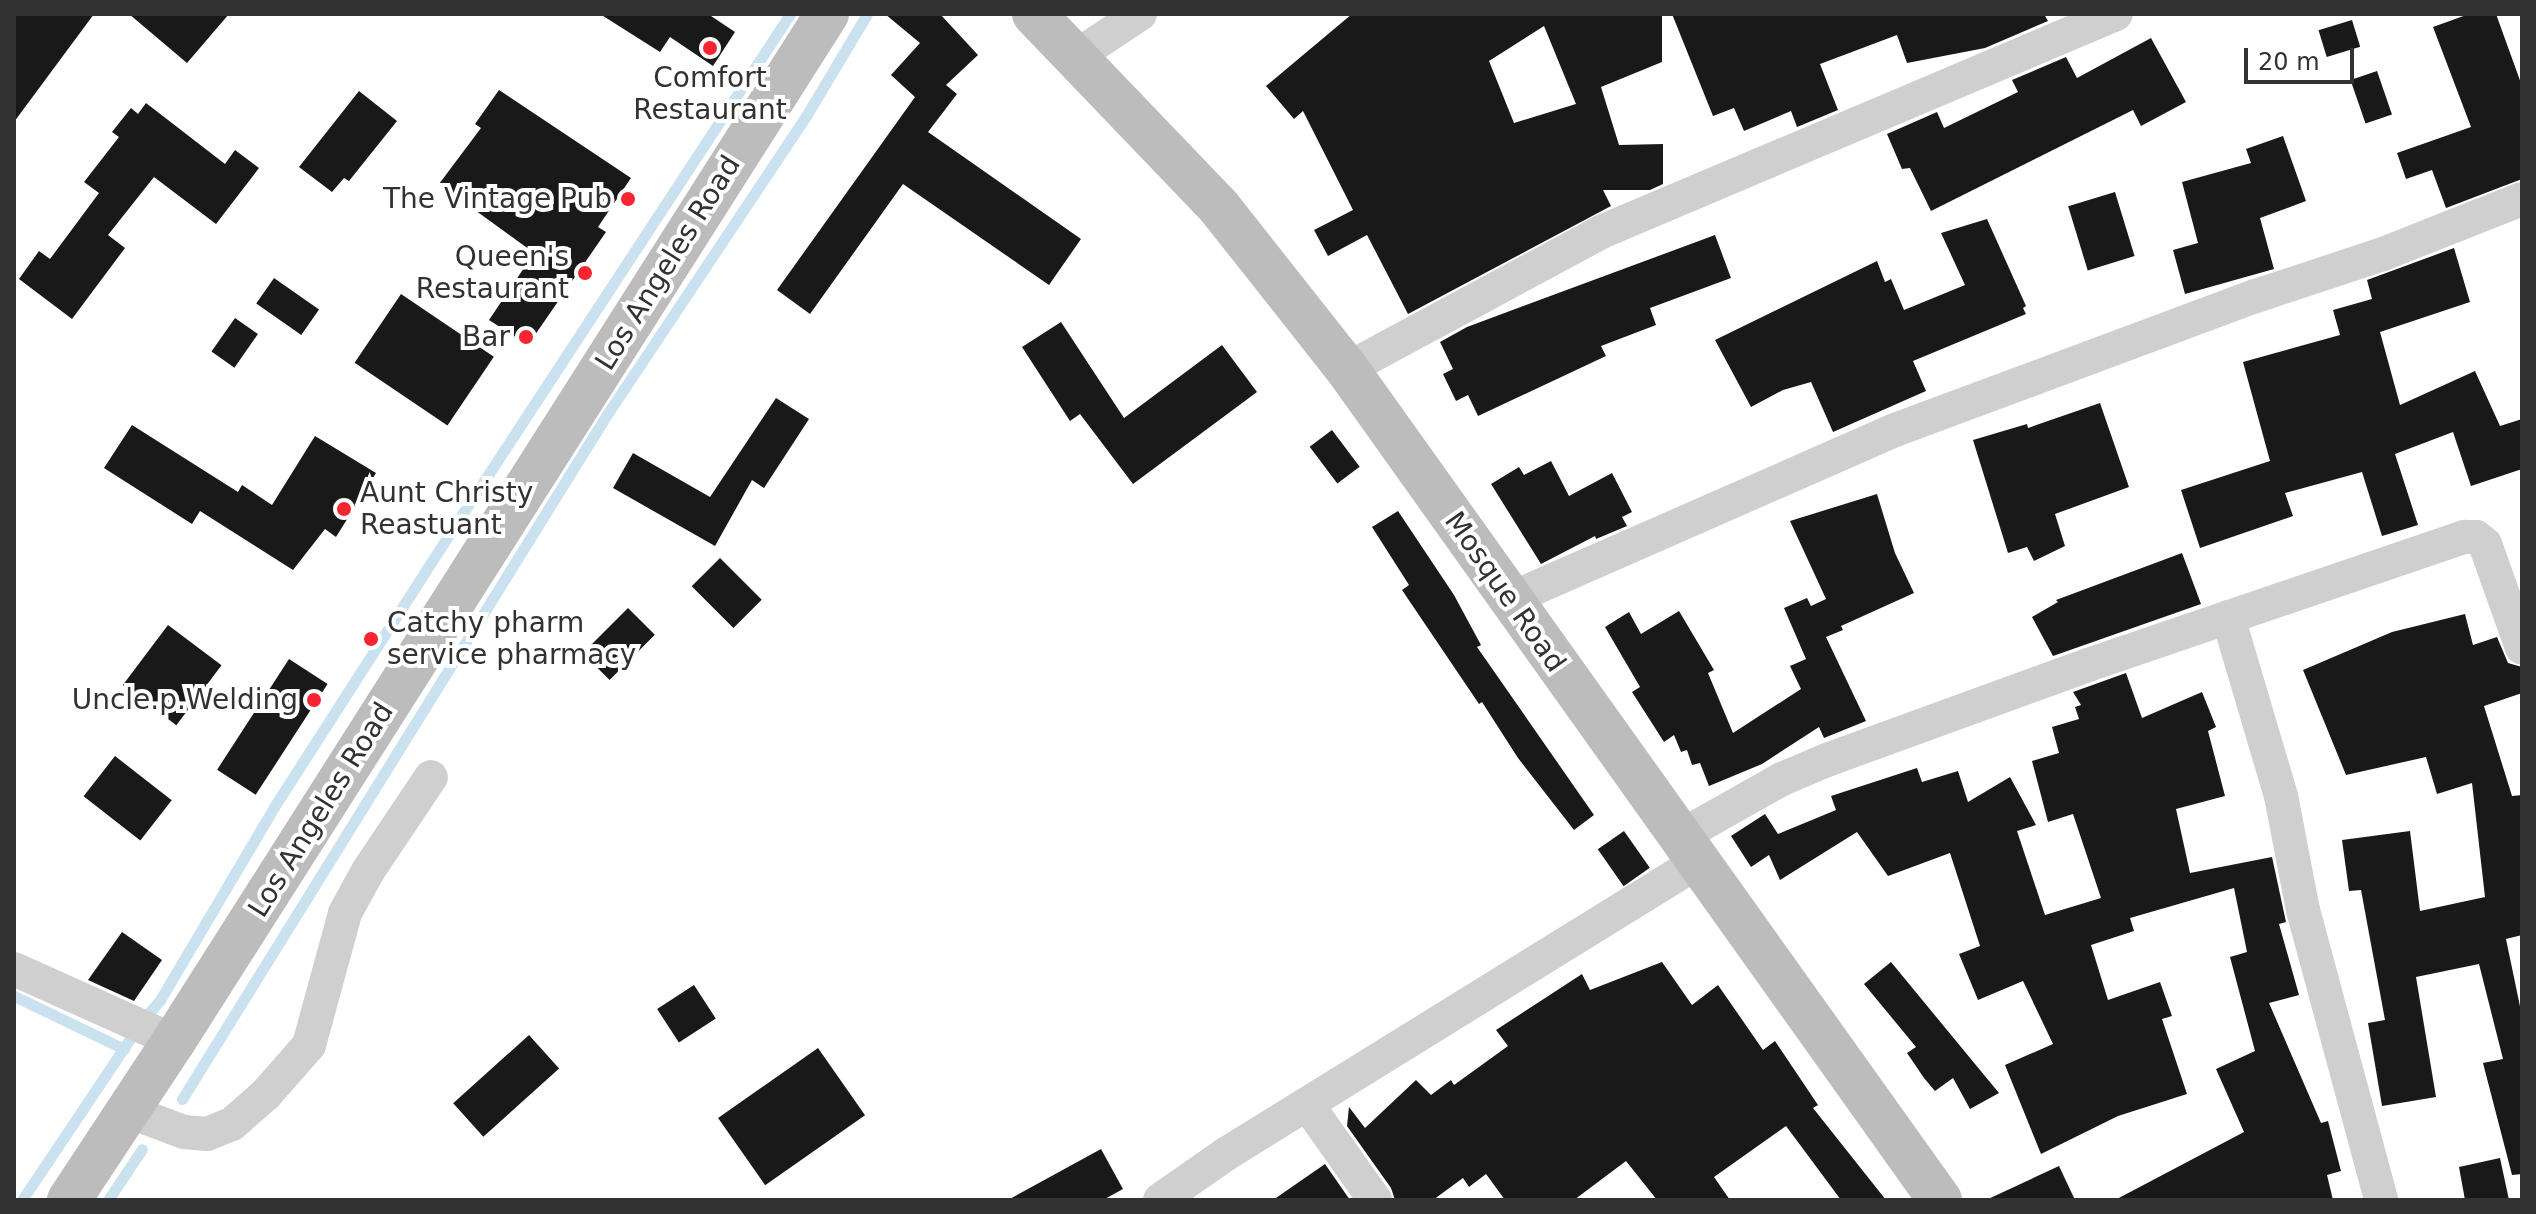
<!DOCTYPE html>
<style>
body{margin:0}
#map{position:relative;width:2536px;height:1214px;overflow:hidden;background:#fff;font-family:"DejaVu Sans",sans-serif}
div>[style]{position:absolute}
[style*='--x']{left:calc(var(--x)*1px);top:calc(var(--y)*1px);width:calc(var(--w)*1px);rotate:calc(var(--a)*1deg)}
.stream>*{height:11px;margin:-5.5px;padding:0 5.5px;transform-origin:5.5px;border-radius:5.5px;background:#cae1f0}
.building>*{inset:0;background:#191919;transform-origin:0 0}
.street>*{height:34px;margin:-17px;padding:0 17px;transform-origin:17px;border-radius:17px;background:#cfcfcf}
.secondary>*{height:44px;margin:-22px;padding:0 22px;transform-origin:22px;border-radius:22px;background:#bcbcbc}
.dots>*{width:22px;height:22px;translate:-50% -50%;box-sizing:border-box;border:4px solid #fff;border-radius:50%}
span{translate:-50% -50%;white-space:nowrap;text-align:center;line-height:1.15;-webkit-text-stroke:8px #fff;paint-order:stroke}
.poi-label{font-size:28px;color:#323232}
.right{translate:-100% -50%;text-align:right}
.left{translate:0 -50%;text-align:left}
.street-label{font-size:28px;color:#323232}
.frame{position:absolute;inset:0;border:16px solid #323232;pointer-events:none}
.scale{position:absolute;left:2244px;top:48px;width:110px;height:36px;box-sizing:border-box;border:4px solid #323232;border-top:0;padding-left:10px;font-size:24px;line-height:28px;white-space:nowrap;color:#323232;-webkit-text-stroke:6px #fff;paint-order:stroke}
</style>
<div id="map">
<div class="stream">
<i style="--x:14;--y:996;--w:122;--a:25.7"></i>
<i style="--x:144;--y:1019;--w:25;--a:-50"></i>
<i style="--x:160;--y:1000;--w:224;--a:-59.4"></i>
<i style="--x:274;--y:807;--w:350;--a:-57.3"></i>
<i style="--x:463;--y:513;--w:597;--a:-56.76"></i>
<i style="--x:182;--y:1099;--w:804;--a:-58.17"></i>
<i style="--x:606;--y:416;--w:361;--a:-56.3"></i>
<i style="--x:806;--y:116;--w:119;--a:-59.1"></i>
<i style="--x:22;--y:1200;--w:207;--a:-56.2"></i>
<i style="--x:108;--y:1200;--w:61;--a:-56.3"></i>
</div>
<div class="building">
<i style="clip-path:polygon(14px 14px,94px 14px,14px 122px)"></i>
<i style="clip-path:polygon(129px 14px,229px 14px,187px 63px)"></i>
<i style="clip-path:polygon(600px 14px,708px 14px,735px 32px,713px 66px,670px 37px,660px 52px)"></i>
<i style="clip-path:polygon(885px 14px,940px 14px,978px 55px,946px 85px,957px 94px,928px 132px,1081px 239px,1049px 285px,903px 184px,810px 314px,777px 290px,915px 97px,891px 75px,920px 43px)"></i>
<i style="clip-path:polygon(evenodd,1352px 14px,1662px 14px,1662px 62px,1601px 87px,1619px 145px,1663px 144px,1663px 184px,1650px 190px,1603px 190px,1611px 206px,1408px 314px,1367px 235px,1328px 256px,1314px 230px,1353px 210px,1303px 111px,1294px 119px,1266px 86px,1352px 14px,1544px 26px,1576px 104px,1514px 123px,1489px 61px,1544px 26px)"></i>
<i style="clip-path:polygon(1672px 14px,2044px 14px,2048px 21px,1985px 48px,1907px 63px,1897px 35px,1820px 64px,1838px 110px,1797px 127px,1791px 111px,1744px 131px,1734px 108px,1713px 116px)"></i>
<i style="clip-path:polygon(2469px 14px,2496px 14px,2522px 86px,2522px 179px,2446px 208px,2432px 170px,2406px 179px,2397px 153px,2471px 127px,2433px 27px)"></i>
<i style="left:2352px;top:20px;width:28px;height:35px;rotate:73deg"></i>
<i style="clip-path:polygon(2151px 38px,2186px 102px,2141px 126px,2133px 110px,1931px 211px,1910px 168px,1902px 169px,1887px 134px,1937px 112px,1944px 128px,2018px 92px,2012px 80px,2066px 57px,2077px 78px)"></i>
<i style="left:2377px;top:71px;width:46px;height:28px;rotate:71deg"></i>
<i style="clip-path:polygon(499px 90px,631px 178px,598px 227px,606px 232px,528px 345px,489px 320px,534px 253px,439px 184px,481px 128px,475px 124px)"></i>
<i style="clip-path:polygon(359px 91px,397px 121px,349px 181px,344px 178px,332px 192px,299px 167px)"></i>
<i style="clip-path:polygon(146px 103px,225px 164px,235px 150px,259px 168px,216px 224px,154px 177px,108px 235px,125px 248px,72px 319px,19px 279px,39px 251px,50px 259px,99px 193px,84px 182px,119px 137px,112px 132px,131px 108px,138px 114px)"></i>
<i style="clip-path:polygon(2283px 136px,2306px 201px,2260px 218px,2274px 269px,2185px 294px,2173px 250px,2198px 243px,2182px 182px,2251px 163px,2246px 149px)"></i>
<i style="left:2115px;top:192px;width:67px;height:49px;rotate:73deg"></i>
<i style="clip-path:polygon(1987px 219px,2026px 306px,2023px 308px,2026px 314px,1913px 361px,1926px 391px,1833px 432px,1811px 382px,1783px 390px,1751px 407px,1715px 340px,1877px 261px,1885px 282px,1891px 279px,1904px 310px,1965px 285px,1941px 233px)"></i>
<i style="clip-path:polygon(1715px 235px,1731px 278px,1650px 308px,1656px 325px,1601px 346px,1606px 356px,1478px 416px,1468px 395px,1456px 401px,1443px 374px,1453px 369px,1440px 342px,1467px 327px)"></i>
<i style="clip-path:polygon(2454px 248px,2470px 302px,2380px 332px,2400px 405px,2475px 371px,2500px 426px,2522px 419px,2522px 469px,2471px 486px,2453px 432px,2395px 454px,2418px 525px,2382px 536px,2362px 472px,2285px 493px,2293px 516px,2200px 548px,2181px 490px,2270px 461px,2243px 362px,2340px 335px,2333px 310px,2372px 299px,2367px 280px)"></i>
<i style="left:274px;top:278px;width:55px;height:31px;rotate:35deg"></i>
<i style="left:401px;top:294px;width:112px;height:83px;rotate:34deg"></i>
<i style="left:235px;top:318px;width:28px;height:41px;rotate:35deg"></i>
<i style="clip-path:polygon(1061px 322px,1124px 418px,1222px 345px,1257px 392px,1133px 484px,1080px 414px,1070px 421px,1022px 347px)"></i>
<i style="clip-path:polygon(776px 398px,809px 419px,764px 488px,752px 480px,715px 546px,613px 488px,633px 453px,710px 497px)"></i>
<i style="clip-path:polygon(2100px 403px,2129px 487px,2055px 514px,2065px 546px,2034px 561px,2027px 547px,2008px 553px,1973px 440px,2027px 424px,2028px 428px)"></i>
<i style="clip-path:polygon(132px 425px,238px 492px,242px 485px,272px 505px,315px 436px,376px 473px,336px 537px,325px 529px,293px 570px,200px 511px,192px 524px,104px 468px)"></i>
<i style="left:1332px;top:430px;width:46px;height:28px;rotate:53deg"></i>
<i style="clip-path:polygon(1551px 461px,1569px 496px,1612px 473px,1632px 512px,1622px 517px,1627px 526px,1596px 539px,1595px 536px,1541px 564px,1491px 484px,1519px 467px,1524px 475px)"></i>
<i style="clip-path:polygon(1877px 494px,1895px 553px,1914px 593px,1841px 626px,1843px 630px,1826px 637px,1866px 721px,1824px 738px,1819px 727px,1762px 764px,1709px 786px,1700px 763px,1692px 765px,1687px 750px,1681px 752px,1674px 735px,1664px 742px,1632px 692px,1640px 687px,1605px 627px,1629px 612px,1641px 634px,1679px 611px,1714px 670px,1708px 673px,1733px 733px,1801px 689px,1790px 666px,1806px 659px,1784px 608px,1807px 598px,1811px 606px,1826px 599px,1790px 521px)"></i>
<i style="clip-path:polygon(1398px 511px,1454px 595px,1481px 645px,1477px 647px,1594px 815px,1574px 830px,1518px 758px,1482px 702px,1479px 704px,1402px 590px,1409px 585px,1372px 527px)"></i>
<i style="clip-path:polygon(2182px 553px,2201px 604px,2053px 656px,2032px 617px,2058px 602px,2056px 600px)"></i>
<i style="left:720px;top:558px;width:59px;height:40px;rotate:45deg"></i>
<i style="left:628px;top:608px;width:38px;height:64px;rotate:45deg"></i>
<i style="clip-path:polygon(2465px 614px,2473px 645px,2497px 637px,2508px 663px,2522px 667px,2522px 693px,2484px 706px,2512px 796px,2522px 795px,2522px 935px,2506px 939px,2522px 1016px,2522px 1174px,2512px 1175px,2483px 1063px,2503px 1059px,2479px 964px,2416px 977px,2436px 1097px,2382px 1106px,2368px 1023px,2385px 1020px,2361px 890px,2349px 891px,2342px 840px,2410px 831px,2420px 911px,2485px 897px,2472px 783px,2437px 794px,2426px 757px,2346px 775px,2303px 670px,2392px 632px)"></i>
<i style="left:168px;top:625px;width:67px;height:75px;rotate:37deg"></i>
<i style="left:289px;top:659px;width:46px;height:132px;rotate:33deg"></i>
<i style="clip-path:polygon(2126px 673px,2142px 718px,2202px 692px,2216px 727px,2208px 731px,2225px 796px,2176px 809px,2190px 873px,2272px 857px,2286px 922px,2279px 924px,2299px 995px,2269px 1003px,2321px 1123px,2328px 1121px,2341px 1171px,2327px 1175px,2333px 1200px,2115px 1200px,2244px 1132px,2216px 1069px,2255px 1051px,2230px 957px,2247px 952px,2234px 888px,2130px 918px,2134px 931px,2091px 945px,2108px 1000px,2160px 982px,2172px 1016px,2162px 1019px,2187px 1094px,2118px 1116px,2041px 1154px,2005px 1065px,2053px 1044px,2023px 981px,1978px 1000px,1959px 954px,1980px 946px,1950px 853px,1888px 876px,1857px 832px,1780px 880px,1769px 855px,1751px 867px,1731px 836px,1765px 814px,1778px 834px,1836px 810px,1831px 796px,1917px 768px,1922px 782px,1958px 771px,1968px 802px,2010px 777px,2036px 825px,2017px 831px,2045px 915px,2101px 898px,2073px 814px,2048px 822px,2032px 761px,2059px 753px,2052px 727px,2079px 719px,2075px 707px,2081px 705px,2073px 692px)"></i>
<i style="left:115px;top:756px;width:72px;height:51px;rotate:38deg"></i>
<i style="left:1624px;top:831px;width:45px;height:32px;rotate:55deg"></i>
<i style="clip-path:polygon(122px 932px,162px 960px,134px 1001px,88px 980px)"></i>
<i style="clip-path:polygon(1662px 962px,1692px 1005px,1718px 985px,1763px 1050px,1775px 1041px,1818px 1105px,1813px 1108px,1886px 1200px,1841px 1200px,1786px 1126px,1714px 1177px,1730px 1200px,1657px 1200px,1626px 1161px,1574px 1200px,1505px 1200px,1486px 1174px,1469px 1187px,1463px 1178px,1433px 1200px,1395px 1200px,1391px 1188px,1347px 1126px,1349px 1107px,1365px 1128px,1416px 1080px,1431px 1095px,1451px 1080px,1454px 1085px,1508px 1046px,1496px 1030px,1582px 974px,1590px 990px)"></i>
<i style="clip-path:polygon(1891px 962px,1975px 1064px,1999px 1093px,1970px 1109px,1953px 1078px,1935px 1091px,1924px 1078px,1907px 1053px,1916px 1047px,1864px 984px)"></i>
<i style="left:694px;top:985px;width:40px;height:44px;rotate:57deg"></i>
<i style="left:529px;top:1035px;width:45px;height:102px;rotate:48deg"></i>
<i style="left:818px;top:1048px;width:82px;height:122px;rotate:55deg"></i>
<i style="clip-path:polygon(1101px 1149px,1123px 1189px,1103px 1200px,1008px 1200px)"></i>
<i style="clip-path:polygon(2500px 1158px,2509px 1200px,2465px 1200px,2459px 1167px)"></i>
<i style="clip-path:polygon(1325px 1164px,1350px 1200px,1273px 1200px)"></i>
<i style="clip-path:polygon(2059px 1166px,2075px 1200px,1986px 1200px)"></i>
</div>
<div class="street">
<i style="--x:1075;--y:57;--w:78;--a:-33.5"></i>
<i style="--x:1347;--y:369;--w:289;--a:-28.3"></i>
<i style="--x:1601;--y:232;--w:559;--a:-22.94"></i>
<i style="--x:1510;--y:599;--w:420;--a:-23.7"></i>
<i style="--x:1895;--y:430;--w:385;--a:-20.4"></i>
<i style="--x:2256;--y:296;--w:134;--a:-18.3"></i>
<i style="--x:2383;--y:254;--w:149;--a:-21.6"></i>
<i style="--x:2228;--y:617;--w:187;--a:73.5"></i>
<i style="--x:2281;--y:796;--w:116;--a:79.1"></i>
<i style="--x:2303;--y:910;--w:300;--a:74.9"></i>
<i style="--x:1679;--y:837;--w:118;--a:-29.4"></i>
<i style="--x:1782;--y:779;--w:49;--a:-22.9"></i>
<i style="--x:1827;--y:760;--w:278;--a:-20"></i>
<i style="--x:2088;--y:665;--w:398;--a:-18.8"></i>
<i style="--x:2465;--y:537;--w:11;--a:0"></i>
<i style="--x:2476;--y:537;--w:11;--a:38"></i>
<i style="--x:2485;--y:544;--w:110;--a:70.4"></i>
<i style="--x:14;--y:969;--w:175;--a:24.2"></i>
<i style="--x:1307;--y:1104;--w:118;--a:54.7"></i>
<i style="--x:128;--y:1111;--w:60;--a:20.6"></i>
<i style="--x:184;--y:1132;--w:23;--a:5"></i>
<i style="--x:207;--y:1134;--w:27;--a:-22"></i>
<i style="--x:232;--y:1124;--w:45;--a:-41.4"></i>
<i style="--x:266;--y:1094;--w:65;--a:-48.7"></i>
<i style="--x:309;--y:1045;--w:137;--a:-74.7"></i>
<i style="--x:345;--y:913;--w:48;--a:-61.3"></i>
<i style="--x:368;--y:871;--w:113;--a:-56.2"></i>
<i style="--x:1160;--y:1200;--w:80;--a:-34.9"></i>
<i style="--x:1226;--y:1154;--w:553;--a:-31.76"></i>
</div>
<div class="secondary">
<i style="--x:1034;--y:14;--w:267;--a:46.2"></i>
<i style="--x:1219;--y:207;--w:206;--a:51.7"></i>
<i style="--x:1347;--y:369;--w:1021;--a:54.49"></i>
<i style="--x:69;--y:1200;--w:191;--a:-56.6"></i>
<i style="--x:174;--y:1041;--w:1217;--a:-57.55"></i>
</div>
<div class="dots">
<i style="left:710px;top:48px;background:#f72531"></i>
<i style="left:628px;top:199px;background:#f72531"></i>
<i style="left:585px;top:273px;background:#f72531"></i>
<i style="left:526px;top:337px;background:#f72531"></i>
<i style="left:344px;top:509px;background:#f72531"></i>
<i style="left:371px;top:639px;background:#f72531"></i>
<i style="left:314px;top:700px;background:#f72531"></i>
</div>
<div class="poi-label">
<span style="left:710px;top:94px">Comfort<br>Restaurant</span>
<span class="right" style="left:612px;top:199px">The Vintage Pub</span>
<span class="right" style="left:569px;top:273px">Queen's<br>Restaurant</span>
<span class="right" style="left:510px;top:337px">Bar</span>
<span class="left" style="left:360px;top:509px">Aunt Christy<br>Reastuant</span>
<span class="left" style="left:387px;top:639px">Catchy pharm<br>service pharmacy</span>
<span class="right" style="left:298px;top:700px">Uncle.p.Welding</span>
</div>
<div class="street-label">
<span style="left:668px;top:263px;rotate:-58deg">Los Angeles Road</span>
<span style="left:1505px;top:592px;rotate:55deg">Mosque Road</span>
<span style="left:321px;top:810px;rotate:-58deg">Los Angeles Road</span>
</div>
<div class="frame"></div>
<div class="scale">20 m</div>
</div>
